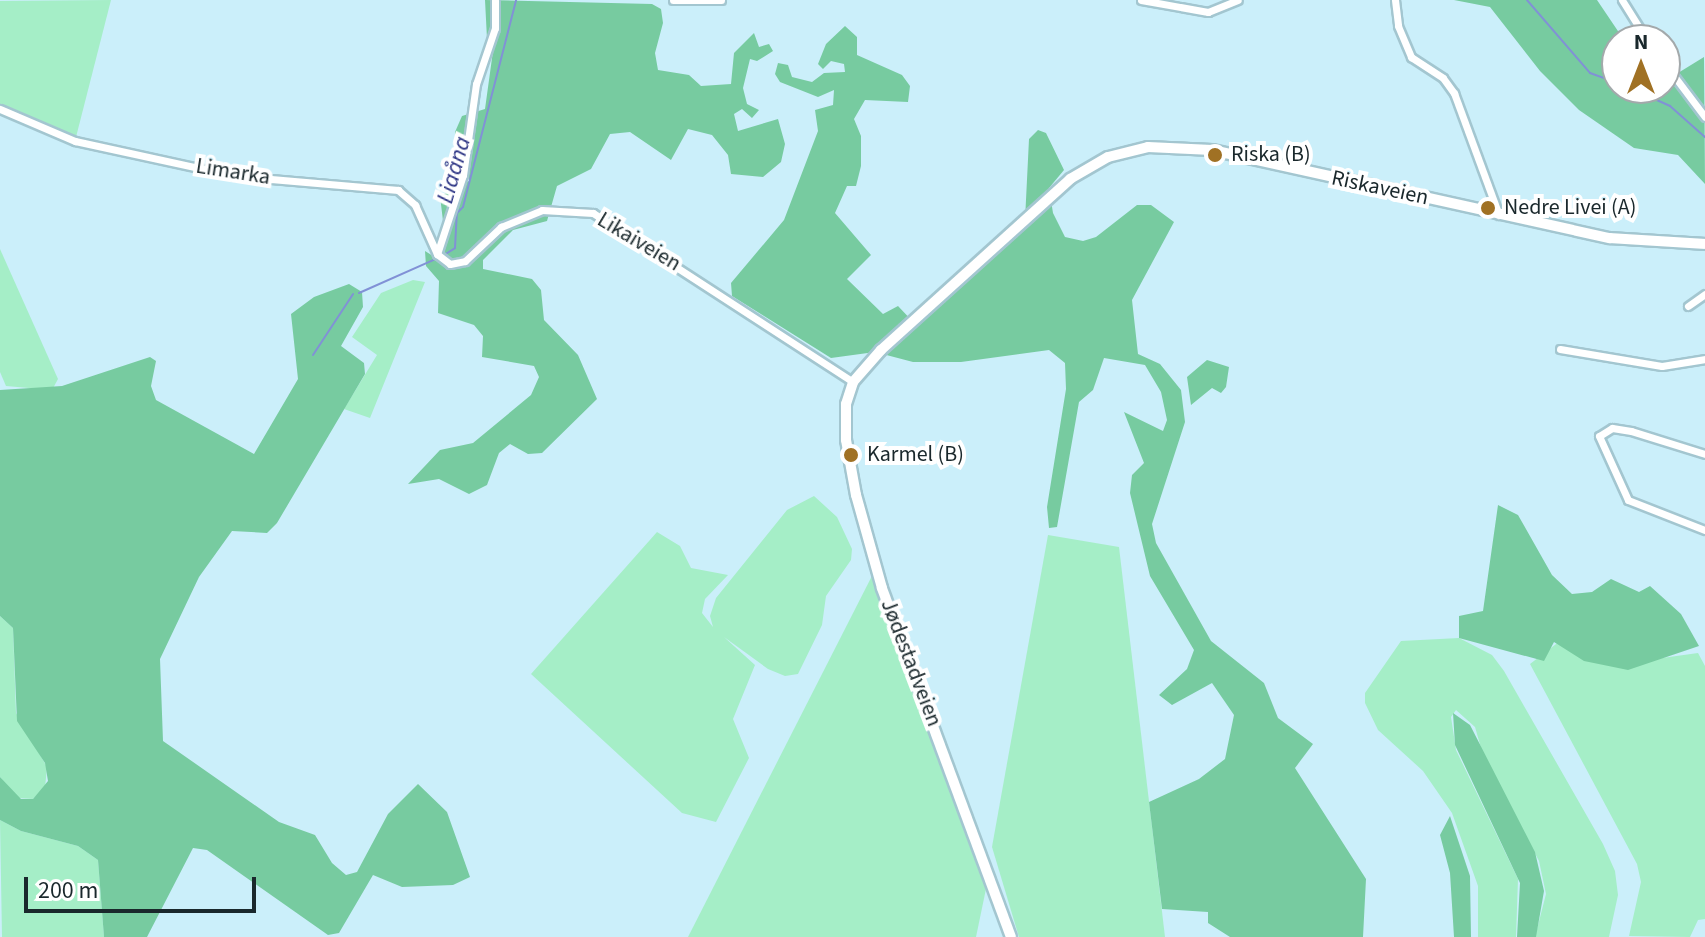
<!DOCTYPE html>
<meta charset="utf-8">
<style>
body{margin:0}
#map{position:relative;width:1705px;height:937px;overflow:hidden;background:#cbeffa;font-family:"Source Sans 3",sans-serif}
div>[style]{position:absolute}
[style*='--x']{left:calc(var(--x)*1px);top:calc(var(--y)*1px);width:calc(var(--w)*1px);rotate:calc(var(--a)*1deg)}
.green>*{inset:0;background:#a5eec7}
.forest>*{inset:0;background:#77cba0}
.stream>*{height:2px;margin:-1px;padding:0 1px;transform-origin:1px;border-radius:1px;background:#8191d6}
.roads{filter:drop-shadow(2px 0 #a3c6d0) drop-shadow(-2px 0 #a3c6d0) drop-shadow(0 2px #a3c6d0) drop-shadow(0 -2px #a3c6d0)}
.minor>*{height:7px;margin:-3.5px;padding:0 3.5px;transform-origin:3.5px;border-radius:3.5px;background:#fff}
.secondary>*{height:10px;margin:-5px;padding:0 5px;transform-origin:5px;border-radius:5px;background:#fff}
.dots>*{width:22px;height:22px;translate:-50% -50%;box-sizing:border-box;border:4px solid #fff;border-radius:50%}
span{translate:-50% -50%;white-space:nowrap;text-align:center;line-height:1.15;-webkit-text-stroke:8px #fff;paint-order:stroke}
.poi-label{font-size:22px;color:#1a282c}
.left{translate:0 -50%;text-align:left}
.street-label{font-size:22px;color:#1a282c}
.water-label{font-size:24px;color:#2c3484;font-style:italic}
.north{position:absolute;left:1601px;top:24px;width:80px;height:80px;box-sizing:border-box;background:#fff;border:2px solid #a3a9ab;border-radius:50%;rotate:0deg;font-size:22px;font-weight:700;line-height:32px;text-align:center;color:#1a282c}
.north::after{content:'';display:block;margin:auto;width:28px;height:36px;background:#a07124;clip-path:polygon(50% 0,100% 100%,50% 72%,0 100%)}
.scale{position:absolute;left:24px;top:877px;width:232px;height:36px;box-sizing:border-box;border:4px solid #1a282c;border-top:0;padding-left:10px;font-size:24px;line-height:28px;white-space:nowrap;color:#1a282c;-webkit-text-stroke:6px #fff;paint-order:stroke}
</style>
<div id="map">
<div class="green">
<i style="clip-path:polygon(111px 0,75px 141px,0 109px,0 1px)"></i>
<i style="clip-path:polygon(0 249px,58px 379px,52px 390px,6px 386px,0 372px)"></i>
<i style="clip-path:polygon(413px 280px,425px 282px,370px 418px,344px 409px,377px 355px,352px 337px,381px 293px)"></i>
<i style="clip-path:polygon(814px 496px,837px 517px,852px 549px,851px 560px,826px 596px,822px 625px,798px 674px,785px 676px,768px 669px,724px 637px,755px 665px,733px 719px,749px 758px,716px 822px,682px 813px,531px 674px,657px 532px,680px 546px,691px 568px,728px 575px,705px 599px,702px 613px,713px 627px,710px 616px,716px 598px,787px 510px)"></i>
<i style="clip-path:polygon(1048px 535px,1119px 547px,1165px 937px,1019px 937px,992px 847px)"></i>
<i style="clip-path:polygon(875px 570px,987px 884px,976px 937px,688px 937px)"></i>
<i style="clip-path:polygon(0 616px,13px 628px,16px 713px,47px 767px,45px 788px,33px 799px,17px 798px,0 777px)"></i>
<i style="clip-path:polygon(1459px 638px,1492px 655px,1504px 671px,1603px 844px,1615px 871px,1618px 895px,1609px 937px,1535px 937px,1546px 894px,1539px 861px,1483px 755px,1475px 727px,1456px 710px,1451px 717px,1456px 750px,1518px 879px,1516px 937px,1478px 937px,1478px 886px,1452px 813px,1423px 771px,1378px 730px,1365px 703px,1365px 693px,1401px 641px)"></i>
<i style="clip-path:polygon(1560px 641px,1655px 659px,1698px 653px,1705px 666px,1705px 919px,1698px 920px,1690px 937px,1629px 936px,1641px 882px,1637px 864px,1530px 664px)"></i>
<i style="clip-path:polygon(0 820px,21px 831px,78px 846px,98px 860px,104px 937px,2px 937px)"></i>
</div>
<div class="forest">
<i style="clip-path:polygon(485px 0,652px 4px,661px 9px,663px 23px,655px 53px,658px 70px,689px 75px,701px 86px,731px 84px,734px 53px,754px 33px,759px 47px,769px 44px,773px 51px,757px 61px,750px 59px,743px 88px,747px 104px,759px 110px,752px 118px,742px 109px,734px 114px,738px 131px,778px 119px,785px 144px,781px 162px,763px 177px,731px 174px,728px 155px,712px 135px,688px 129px,671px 160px,630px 132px,610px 134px,591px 169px,557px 186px,547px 221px,513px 230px,483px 260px,483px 269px,532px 279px,541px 290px,544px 320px,578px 355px,597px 399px,542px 453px,528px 454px,510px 444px,499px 453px,487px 485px,469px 494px,439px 479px,408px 484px,440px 450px,473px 443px,531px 395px,539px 377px,534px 366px,482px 357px,483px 336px,474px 325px,438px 313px,439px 281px,426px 266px,425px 251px,441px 261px,446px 246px,440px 196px,469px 181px,469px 170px,458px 159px,455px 132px,462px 116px,485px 109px,493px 51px,487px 39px)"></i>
<i style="clip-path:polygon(1454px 0,1597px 0,1624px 40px,1617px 40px,1617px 88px,1665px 88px,1665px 65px,1678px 73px,1704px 57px,1705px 184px,1678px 155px,1634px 148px,1579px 110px,1540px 71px,1490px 7px)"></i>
<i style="clip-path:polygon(845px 26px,857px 37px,857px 55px,902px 75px,910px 86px,908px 102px,865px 100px,854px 119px,861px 136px,861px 166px,856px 186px,847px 186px,835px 213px,871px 255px,847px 279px,883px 314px,898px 306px,916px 325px,1004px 246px,1025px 220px,1029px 139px,1038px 130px,1046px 133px,1064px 170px,1049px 188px,1053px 213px,1065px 237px,1083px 241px,1096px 237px,1137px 205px,1151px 205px,1174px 222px,1132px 300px,1138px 354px,1160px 364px,1181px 390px,1185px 422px,1152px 524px,1156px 543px,1211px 641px,1264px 683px,1278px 718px,1313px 744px,1295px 768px,1366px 879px,1363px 937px,1230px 937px,1208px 923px,1208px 912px,1162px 909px,1149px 802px,1199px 779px,1225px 759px,1234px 715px,1212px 683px,1172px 705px,1159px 695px,1187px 669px,1194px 650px,1150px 576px,1130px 493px,1132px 475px,1144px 463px,1124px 412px,1163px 431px,1167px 420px,1161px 392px,1145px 365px,1104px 358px,1093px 390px,1079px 402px,1057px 527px,1049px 528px,1047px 507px,1066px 389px,1065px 363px,1049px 350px,961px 362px,913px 362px,875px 352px,831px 358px,732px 296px,731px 283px,784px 220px,818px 131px,815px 110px,833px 105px,834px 90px,818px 97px,780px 82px,775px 74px,778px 63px,788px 65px,792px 77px,812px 82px,824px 73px,845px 72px,844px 64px,831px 61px,823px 69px,818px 64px,826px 44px)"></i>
<i style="clip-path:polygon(349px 284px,362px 292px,363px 307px,341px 346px,364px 363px,365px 374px,277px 523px,267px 533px,232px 531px,199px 577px,160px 659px,163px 741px,279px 822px,315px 835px,332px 863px,346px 875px,357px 872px,388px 814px,418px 784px,447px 812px,470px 877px,453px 885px,402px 887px,373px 875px,339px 933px,328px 935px,207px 850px,193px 848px,147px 937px,104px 937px,98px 860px,78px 846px,21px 831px,0 820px,0 777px,21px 799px,33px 799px,48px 781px,45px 763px,17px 721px,13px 628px,0 616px,0 390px,62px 386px,150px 357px,156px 361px,151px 386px,156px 400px,254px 454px,298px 379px,291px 314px,314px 297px)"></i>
<i style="clip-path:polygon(1207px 360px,1229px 367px,1226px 387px,1221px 393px,1212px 388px,1191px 405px,1187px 377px)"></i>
<i style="clip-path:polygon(1498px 505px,1518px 515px,1552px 575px,1572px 594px,1592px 592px,1611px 579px,1639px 592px,1650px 586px,1681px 614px,1699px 646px,1628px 670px,1584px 661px,1554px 642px,1544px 661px,1459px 638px,1459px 616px,1483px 611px)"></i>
<i style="clip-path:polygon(1453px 713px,1470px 725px,1535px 852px,1544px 891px,1536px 937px,1517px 937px,1520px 883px,1455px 745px)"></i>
<i style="clip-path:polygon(1450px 816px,1470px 876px,1471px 937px,1454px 937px,1450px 873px,1440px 835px)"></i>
</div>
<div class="stream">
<i style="--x:1527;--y:0;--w:96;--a:49.2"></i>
<i style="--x:1590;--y:73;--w:29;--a:20"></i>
<i style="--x:1630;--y:88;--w:44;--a:24.2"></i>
<i style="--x:1670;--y:106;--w:47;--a:41.5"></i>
<i style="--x:444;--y:255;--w:13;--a:-32"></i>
<i style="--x:455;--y:248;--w:35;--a:-87"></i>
<i style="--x:457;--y:213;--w:8;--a:-45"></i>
<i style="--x:463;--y:207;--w:214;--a:-75.6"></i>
<i style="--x:359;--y:293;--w:86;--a:-23.9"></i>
<i style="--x:313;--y:355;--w:73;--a:-56.7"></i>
</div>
<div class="roads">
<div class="minor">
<i style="--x:495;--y:0;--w:28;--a:90"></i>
<i style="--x:495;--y:28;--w:59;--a:108.7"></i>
<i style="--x:476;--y:84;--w:92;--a:98.1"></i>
<i style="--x:463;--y:175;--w:83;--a:108.2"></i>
<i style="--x:437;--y:254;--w:16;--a:38"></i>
<i style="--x:450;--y:264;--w:15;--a:-11"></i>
<i style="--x:465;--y:261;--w:50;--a:-43.4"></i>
<i style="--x:501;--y:227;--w:44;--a:-22.5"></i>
<i style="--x:542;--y:210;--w:51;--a:3.4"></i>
<i style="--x:593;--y:213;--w:310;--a:33"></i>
<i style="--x:673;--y:0;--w:48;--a:0"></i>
<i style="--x:1141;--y:0;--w:68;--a:10.2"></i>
<i style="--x:1208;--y:12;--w:32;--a:-22"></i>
<i style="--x:1395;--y:0;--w:26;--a:83"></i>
<i style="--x:1398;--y:26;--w:34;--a:67"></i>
<i style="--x:1411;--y:57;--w:38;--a:33"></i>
<i style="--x:1443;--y:78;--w:19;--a:54"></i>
<i style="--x:1454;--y:93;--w:130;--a:69.8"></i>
<i style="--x:1622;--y:0;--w:47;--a:58"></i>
<i style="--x:1665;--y:64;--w:66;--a:53"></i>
<i style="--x:0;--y:109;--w:82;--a:23.1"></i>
<i style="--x:75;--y:141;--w:165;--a:12.3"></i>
<i style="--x:236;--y:176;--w:163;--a:4.9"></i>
<i style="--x:398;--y:190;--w:23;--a:41"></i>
<i style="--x:415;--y:205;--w:54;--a:65.8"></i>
<i style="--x:1688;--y:306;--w:21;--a:-35"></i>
<i style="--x:1560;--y:349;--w:103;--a:9.5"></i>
<i style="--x:1662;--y:366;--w:44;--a:-9.2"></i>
<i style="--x:1705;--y:454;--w:77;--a:-162.7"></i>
<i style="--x:1631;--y:431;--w:19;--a:-171"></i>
<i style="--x:1612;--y:428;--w:15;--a:148"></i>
<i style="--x:1599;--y:436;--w:70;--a:65.6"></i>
<i style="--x:1628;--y:500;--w:83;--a:21.3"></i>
</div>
<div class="secondary">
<i style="--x:1011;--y:937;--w:372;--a:-110.3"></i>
<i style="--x:882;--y:588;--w:97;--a:-105.6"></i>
<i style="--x:856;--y:495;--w:56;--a:-100.3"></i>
<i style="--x:846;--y:440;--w:36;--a:-90"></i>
<i style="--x:846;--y:404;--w:23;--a:-72"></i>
<i style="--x:853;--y:382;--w:43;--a:-48.8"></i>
<i style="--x:881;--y:350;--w:255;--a:-42.1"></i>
<i style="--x:1070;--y:179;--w:44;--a:-30.1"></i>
<i style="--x:1108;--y:157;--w:41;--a:-14"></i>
<i style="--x:1148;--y:147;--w:64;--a:2.7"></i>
<i style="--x:1212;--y:150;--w:408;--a:12.5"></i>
<i style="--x:1610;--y:238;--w:95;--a:3.6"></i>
</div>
</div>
<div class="dots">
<i style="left:1215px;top:155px;background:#a07124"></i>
<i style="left:1488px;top:208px;background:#a07124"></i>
<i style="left:851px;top:455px;background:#a07124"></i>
</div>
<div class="poi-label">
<span class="left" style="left:1231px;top:155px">Riska (B)</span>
<span class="left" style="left:1504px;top:208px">Nedre Livei (A)</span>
<span class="left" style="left:867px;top:455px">Karmel (B)</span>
</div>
<div class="street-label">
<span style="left:233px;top:172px;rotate:9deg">Limarka</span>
<span style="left:1380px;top:188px;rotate:12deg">Riskaveien</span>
<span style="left:639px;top:242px;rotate:31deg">Likaiveien</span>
<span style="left:911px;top:663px;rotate:69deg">Jødestadveien</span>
</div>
<div class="water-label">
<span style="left:454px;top:170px;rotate:-74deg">Liaåna</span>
</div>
<div class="north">N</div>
<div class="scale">200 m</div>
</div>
